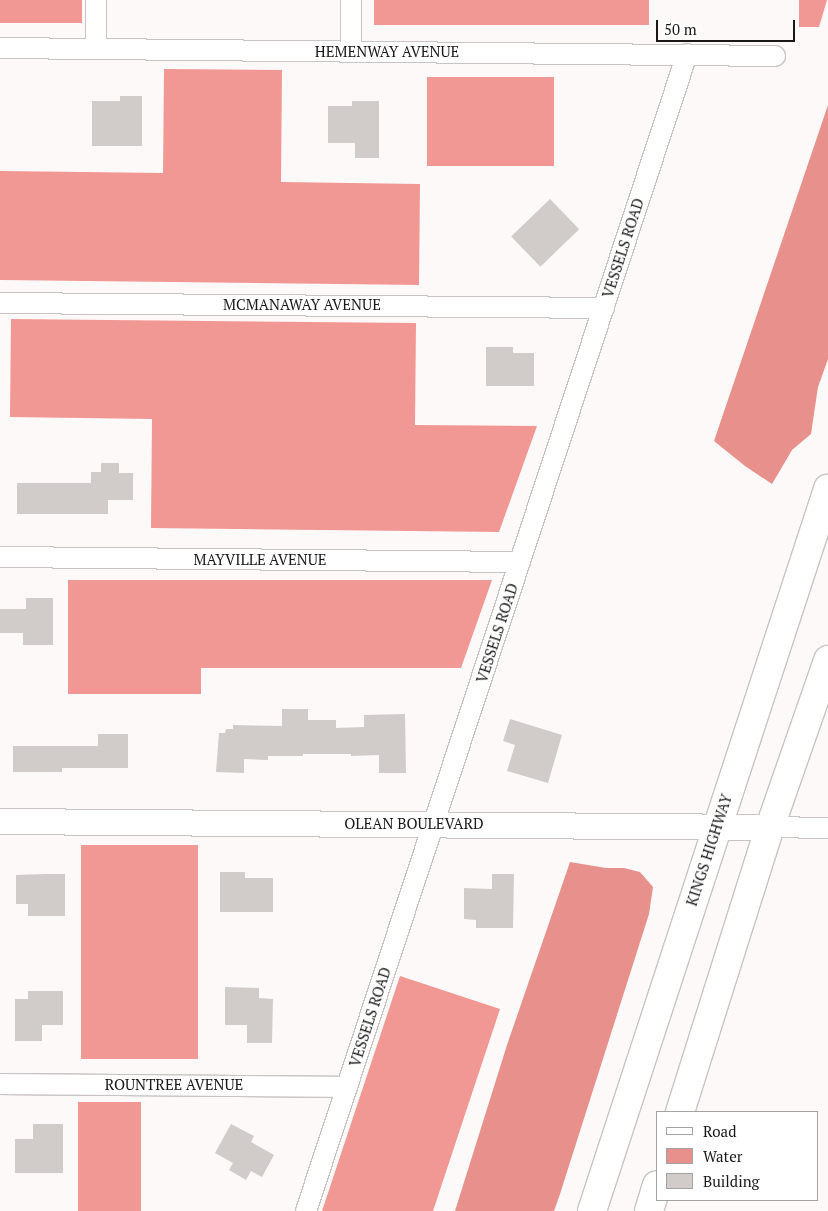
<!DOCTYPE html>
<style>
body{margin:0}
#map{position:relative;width:828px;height:1211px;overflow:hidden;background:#fef9f9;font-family:"PT Serif",serif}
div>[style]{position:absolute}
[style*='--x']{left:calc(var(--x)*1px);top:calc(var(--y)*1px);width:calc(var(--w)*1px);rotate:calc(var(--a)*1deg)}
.forest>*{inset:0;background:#f19894;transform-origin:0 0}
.water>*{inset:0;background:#e8908c}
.building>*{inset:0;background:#d1cbca;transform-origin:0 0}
.roads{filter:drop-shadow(1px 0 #c9c3c3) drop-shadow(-1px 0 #c9c3c3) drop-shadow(0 1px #c9c3c3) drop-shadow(0 -1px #c9c3c3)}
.minor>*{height:20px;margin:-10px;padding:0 10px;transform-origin:10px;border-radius:10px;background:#fff}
.tertiary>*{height:25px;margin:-12.5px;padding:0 12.5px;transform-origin:12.5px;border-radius:12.5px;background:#fff}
.secondary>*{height:28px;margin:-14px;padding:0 14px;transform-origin:14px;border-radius:14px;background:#fff}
span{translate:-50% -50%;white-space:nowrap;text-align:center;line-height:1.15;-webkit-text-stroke:4px #fff;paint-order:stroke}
.street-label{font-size:15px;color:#191717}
.legend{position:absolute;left:656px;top:1111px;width:162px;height:90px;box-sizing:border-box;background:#fff;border:1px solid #a3a2a2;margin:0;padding:6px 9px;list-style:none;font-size:15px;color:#191717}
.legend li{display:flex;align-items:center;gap:10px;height:25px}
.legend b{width:25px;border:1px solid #a3a2a2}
.scale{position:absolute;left:656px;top:20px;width:139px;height:22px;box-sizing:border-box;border:2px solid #191717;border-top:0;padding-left:6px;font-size:15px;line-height:18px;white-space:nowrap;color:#191717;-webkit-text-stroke:4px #fff;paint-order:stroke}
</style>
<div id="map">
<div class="forest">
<i style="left:0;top:0;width:82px;height:23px"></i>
<i style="left:374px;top:0;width:275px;height:25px"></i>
<i style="clip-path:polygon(799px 0,827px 0,819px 27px,799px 27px)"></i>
<i style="clip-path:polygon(164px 69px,282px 70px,281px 182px,420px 184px,419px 285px,0 280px,0 171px,163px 173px)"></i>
<i style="left:427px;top:77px;width:127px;height:89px"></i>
<i style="clip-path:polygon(11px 319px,416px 323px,415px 425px,537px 426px,499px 532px,151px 528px,152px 419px,10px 417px)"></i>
<i style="clip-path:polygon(68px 580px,492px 580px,461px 668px,201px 668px,201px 694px,68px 694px)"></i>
<i style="left:81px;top:845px;width:117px;height:214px"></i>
<i style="clip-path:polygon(400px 976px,500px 1009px,433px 1211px,322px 1211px)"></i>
<i style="left:78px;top:1102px;width:63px;height:109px"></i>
</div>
<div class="water">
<i style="clip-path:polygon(828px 105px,828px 359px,818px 387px,811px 434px,792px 450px,772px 484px,745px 466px,714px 441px)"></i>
<i style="clip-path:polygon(570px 862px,606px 868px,624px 868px,640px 872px,653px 887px,649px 914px,560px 1194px,554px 1211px,455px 1211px,507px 1045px)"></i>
</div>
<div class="building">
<i style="clip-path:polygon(120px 96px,142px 96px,142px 146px,92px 146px,92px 101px,120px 101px)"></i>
<i style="clip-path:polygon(352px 101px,379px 101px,379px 158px,355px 158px,355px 143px,328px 143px,328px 106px,352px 106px)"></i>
<i style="left:550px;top:199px;width:42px;height:54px;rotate:46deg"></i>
<i style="clip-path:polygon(486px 347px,513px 347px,513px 353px,534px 353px,534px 386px,486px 386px)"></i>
<i style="clip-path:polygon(101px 463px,119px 463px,119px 473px,133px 473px,133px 500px,108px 500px,108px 514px,17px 514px,17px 483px,91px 483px,91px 472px,101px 472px)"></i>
<i style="clip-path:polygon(26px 598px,53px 598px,53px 645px,23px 645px,23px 633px,0 633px,0 609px,26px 609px)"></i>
<i style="clip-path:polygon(282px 709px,308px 709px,308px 720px,336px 720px,336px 728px,364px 727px,364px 715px,405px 714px,406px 773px,379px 773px,379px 755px,351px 756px,351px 754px,303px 754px,303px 756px,268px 756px,268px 760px,244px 759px,244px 773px,216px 772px,219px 733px,225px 733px,226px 729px,233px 729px,233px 725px,282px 726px)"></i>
<i style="clip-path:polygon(510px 719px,562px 735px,548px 783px,507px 771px,515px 745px,503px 741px)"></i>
<i style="clip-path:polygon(98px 734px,128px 734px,128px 768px,62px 768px,62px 772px,13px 772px,13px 746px,98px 746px)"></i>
<i style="clip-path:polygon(220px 872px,245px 872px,245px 878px,273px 878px,273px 912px,220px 912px)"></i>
<i style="clip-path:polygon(45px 874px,65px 874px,65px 916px,28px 916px,28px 904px,16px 904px,16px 875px)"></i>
<i style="clip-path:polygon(492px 874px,514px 874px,513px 928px,476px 928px,476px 920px,464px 919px,464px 888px,492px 889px)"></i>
<i style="clip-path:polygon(225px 987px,259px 988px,259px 998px,273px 999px,272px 1043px,247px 1043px,247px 1025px,225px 1025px)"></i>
<i style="clip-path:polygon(28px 991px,63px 991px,63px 1025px,42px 1025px,42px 1041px,15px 1041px,15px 999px,28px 999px)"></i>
<i style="clip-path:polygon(33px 1124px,63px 1124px,63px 1173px,15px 1173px,15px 1139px,33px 1139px)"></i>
<i style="clip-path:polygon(231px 1124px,254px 1136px,251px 1142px,274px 1155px,262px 1177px,251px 1171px,246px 1180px,229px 1170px,233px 1163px,215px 1153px)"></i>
</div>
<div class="roads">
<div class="minor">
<i style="--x:0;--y:48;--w:775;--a:0.59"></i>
<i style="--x:96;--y:49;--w:49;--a:-90"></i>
<i style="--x:351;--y:51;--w:51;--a:-90"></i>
<i style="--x:0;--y:303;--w:604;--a:0.47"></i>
<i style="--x:0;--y:557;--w:520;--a:0.55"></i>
<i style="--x:770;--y:827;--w:58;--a:1"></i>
<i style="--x:0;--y:1084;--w:347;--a:0.5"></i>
<i style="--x:306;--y:1211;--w:1218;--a:-71.77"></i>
</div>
<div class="tertiary">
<i style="--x:0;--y:821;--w:770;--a:0.45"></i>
</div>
<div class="secondary">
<i style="--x:680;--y:1112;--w:299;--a:-72.5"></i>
<i style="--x:770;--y:827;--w:177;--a:-70.8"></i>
<i style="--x:592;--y:1211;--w:760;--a:-71.9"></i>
<i style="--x:649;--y:1211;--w:27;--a:-73"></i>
</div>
</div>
<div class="street-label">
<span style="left:387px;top:52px">HEMENWAY AVENUE</span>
<span style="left:623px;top:248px;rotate:-72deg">VESSELS ROAD</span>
<span style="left:302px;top:305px">MCMANAWAY AVENUE</span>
<span style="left:260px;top:560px">MAYVILLE AVENUE</span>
<span style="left:497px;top:633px;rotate:-72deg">VESSELS ROAD</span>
<span style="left:414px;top:824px">OLEAN BOULEVARD</span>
<span style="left:709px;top:850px;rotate:-72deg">KINGS HIGHWAY</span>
<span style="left:370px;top:1017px;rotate:-72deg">VESSELS ROAD</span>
<span style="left:174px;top:1085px">ROUNTREE AVENUE</span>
</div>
<ul class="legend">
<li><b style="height:6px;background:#fff"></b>Road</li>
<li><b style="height:14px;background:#e8908c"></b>Water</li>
<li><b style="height:14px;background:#d1cbca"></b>Building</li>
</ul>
<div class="scale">50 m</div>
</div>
